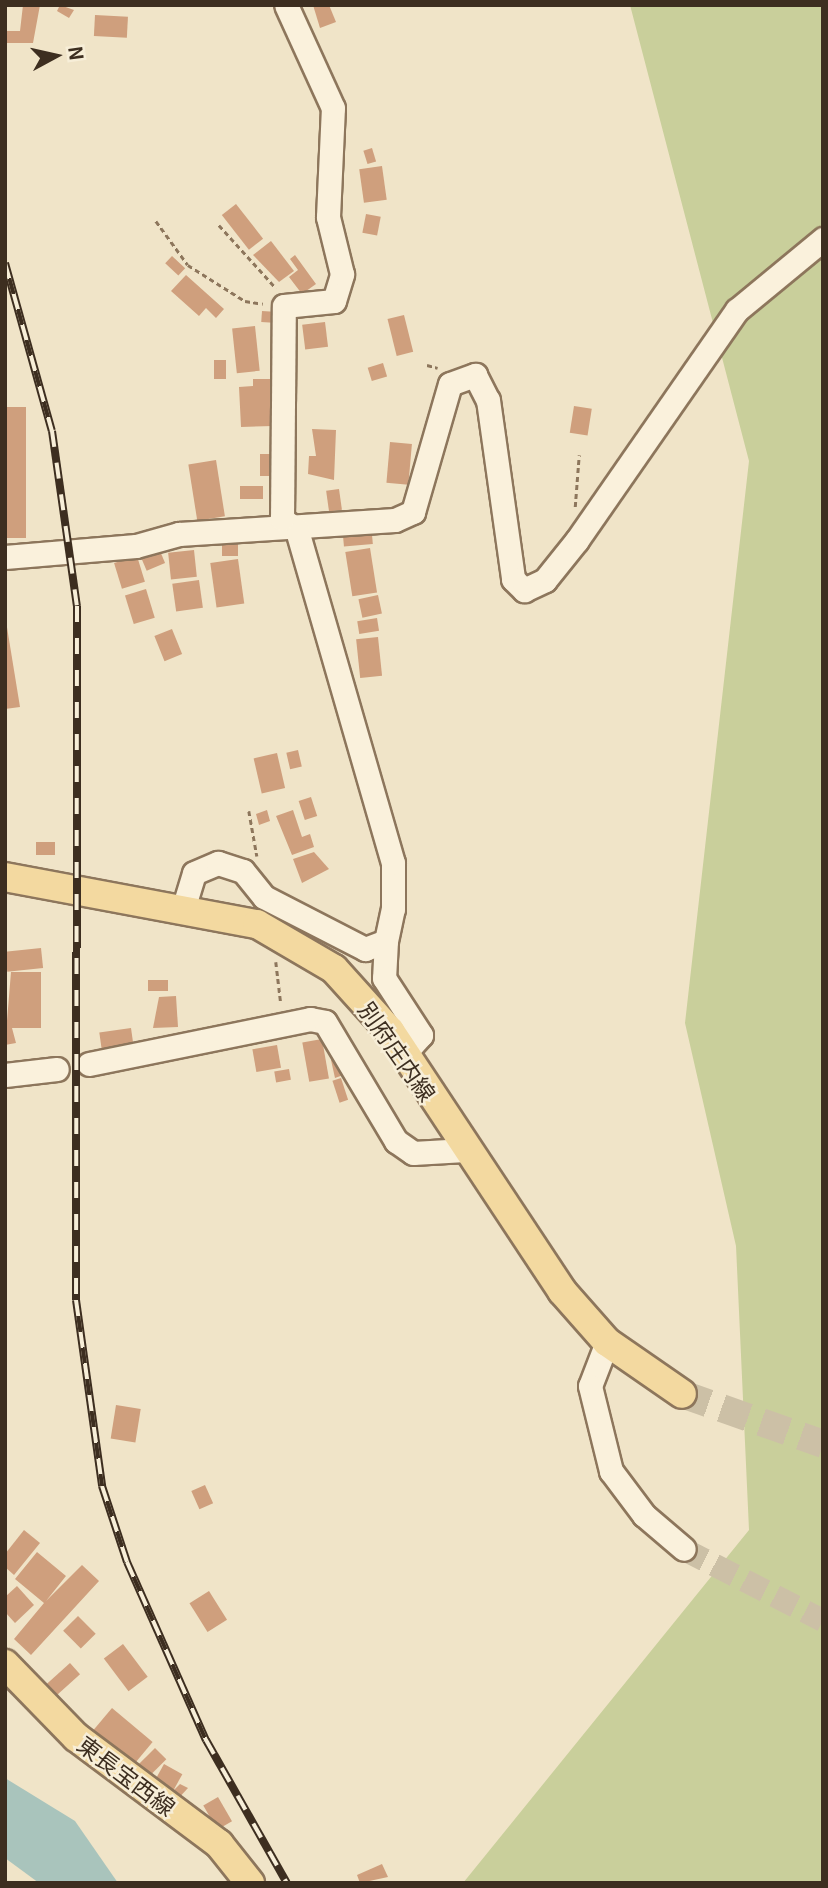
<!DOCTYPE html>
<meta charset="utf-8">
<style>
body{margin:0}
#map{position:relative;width:828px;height:1888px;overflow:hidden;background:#f0e4c8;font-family:Georgia,"Noto Sans JP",serif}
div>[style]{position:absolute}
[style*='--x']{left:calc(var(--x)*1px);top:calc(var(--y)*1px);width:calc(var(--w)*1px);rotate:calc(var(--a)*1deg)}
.green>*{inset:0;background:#c9cf9b}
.water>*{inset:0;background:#a9c4bc}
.building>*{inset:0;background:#cf9f7d;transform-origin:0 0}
.minor-tunnel>*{height:23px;margin-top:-11.5px;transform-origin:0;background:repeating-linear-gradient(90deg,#ccc0a6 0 23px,transparent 0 34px)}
.major-tunnel>*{height:28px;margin-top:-14px;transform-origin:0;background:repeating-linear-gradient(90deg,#ccc0a6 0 28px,transparent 0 42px)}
.path>*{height:2.5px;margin-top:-1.25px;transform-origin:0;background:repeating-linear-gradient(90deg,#8d765c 0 5px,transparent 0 8.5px)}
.roads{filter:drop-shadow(2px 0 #8d765c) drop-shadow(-2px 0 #8d765c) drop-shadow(0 2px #8d765c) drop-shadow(0 -2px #8d765c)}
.minor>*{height:23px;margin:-11.5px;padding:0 11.5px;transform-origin:11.5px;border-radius:11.5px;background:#faf1dc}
.major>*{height:28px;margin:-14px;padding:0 14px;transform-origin:14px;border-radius:14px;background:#f3d9a0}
.rail>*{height:8px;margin-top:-4px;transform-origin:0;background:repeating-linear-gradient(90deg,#f7eed8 0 16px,#3d2e20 0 32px);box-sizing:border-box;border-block:2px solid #3d2e20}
span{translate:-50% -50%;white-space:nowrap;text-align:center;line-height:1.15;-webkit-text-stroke:5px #f7eed8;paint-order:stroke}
.street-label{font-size:23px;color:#3d2e20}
.frame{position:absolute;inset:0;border:7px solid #3d2e20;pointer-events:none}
.north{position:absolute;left:21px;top:21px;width:70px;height:70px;-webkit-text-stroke:5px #f7eed8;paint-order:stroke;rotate:82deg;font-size:19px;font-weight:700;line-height:28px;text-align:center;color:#3d2e20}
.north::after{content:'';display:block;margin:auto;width:24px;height:32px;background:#3d2e20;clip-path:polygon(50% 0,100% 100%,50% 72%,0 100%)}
</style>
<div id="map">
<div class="green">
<i style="clip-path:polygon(630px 5px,823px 5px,823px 1883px,463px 1883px,749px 1530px,736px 1246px,685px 1023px,749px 461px)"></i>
</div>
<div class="water">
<i style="clip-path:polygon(5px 1778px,75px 1821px,118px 1883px,39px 1883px,5px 1858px)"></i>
</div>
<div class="building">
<i style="clip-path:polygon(23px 5px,40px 5px,33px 43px,7px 43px,7px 31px,20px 31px)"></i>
<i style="clip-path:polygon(60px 5px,74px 10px,69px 18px,57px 11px)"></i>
<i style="clip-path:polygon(313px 5px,329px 5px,336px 22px,320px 28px)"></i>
<i style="left:95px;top:15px;width:33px;height:21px;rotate:3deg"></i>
<i style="left:372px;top:148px;width:14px;height:9px;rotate:73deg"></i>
<i style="left:382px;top:166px;width:34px;height:23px;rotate:82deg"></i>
<i style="left:236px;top:204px;width:44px;height:18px;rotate:52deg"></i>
<i style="left:366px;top:214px;width:15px;height:19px;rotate:11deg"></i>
<i style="clip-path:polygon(271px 241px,294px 271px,279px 282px,253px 255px)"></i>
<i style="clip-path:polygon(295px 255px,316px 284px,302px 294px,289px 277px,298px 270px,290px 259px)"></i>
<i style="left:172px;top:256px;width:18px;height:10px;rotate:43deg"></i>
<i style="clip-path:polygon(186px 275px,224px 309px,216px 318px,206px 308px,199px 316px,171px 291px)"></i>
<i style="left:262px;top:311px;width:16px;height:11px;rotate:4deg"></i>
<i style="left:404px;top:315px;width:38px;height:17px;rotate:76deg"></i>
<i style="left:325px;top:322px;width:25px;height:23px;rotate:83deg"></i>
<i style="left:255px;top:326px;width:45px;height:23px;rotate:84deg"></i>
<i style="left:214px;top:360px;width:12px;height:19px"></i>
<i style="left:383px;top:363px;width:14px;height:16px;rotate:73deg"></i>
<i style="clip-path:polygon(253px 379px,271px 379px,273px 426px,241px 427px,239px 387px,253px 386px)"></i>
<i style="left:574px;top:406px;width:18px;height:27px;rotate:9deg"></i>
<i style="left:5px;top:407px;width:21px;height:131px"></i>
<i style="clip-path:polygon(312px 429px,336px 430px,334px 480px,308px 474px,309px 456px,316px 456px)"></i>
<i style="left:390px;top:442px;width:22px;height:41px;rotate:5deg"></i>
<i style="left:273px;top:454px;width:22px;height:13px;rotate:90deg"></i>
<i style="left:216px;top:460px;width:57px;height:28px;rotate:81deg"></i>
<i style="left:263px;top:486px;width:13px;height:23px;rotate:90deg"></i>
<i style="left:339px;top:489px;width:21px;height:13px;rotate:82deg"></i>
<i style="left:371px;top:523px;width:21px;height:29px;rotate:85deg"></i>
<i style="left:222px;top:537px;width:16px;height:19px"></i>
<i style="left:370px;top:548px;width:45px;height:25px;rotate:81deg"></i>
<i style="left:194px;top:550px;width:27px;height:26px;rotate:84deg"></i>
<i style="left:160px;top:551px;width:13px;height:20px;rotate:67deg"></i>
<i style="left:137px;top:556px;width:27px;height:24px;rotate:73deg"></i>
<i style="left:238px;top:559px;width:45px;height:28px;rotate:82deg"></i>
<i style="left:199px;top:580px;width:28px;height:27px;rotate:82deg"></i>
<i style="left:146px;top:589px;width:30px;height:22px;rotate:73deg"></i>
<i style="left:378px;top:595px;width:19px;height:20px;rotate:78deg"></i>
<i style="clip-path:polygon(5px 615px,20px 707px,5px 709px)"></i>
<i style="left:377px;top:618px;width:13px;height:20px;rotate:81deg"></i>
<i style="left:172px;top:629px;width:27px;height:19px;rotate:68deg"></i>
<i style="left:378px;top:637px;width:39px;height:22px;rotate:84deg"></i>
<i style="left:298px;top:750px;width:17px;height:12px;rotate:77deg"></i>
<i style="left:277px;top:753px;width:36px;height:24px;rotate:77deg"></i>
<i style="left:311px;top:797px;width:20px;height:13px;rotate:72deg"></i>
<i style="clip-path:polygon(267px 810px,270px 821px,259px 825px,256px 814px)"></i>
<i style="clip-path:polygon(293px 810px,302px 837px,310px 834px,314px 847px,292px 855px,276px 816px)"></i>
<i style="left:36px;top:842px;width:19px;height:13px"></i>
<i style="clip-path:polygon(314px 852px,329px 869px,302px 883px,293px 859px)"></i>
<i style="left:41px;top:948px;width:20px;height:36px;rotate:84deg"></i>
<i style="clip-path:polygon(11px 972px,41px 972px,41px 1028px,12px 1028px,16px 1043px,5px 1045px)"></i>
<i style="left:148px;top:980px;width:20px;height:11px"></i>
<i style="clip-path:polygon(176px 996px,178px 1027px,153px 1028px,159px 997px)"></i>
<i style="left:131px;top:1028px;width:21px;height:32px;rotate:82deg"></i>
<i style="left:322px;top:1039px;width:40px;height:20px;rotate:80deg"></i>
<i style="left:277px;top:1045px;width:23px;height:25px;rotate:80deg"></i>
<i style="clip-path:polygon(340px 1057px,346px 1074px,335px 1078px,331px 1060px)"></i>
<i style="left:289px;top:1069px;width:11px;height:15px;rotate:80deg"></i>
<i style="left:341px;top:1078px;width:23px;height:9px;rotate:72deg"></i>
<i style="left:116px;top:1405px;width:25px;height:34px;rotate:9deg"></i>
<i style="left:205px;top:1485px;width:20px;height:15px;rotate:66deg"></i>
<i style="clip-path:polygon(24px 1530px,40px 1543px,14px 1575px,5px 1567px,5px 1554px)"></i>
<i style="clip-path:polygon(37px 1552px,66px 1576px,46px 1601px,82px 1565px,99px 1581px,31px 1655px,14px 1639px,44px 1603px,15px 1579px)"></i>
<i style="clip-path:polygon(17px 1586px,34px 1605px,15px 1623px,5px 1612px,5px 1597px)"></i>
<i style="left:209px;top:1591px;width:34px;height:23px;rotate:58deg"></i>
<i style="left:78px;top:1616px;width:25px;height:21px;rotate:45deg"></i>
<i style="left:123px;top:1644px;width:41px;height:24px;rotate:53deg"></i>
<i style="left:70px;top:1663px;width:15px;height:31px;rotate:48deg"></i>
<i style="left:112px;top:1708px;width:53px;height:35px;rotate:40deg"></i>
<i style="left:155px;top:1748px;width:16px;height:28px;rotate:45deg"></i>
<i style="left:164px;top:1764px;width:21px;height:24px;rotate:29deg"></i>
<i style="clip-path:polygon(180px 1784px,188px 1788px,176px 1801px,169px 1795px)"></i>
<i style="left:218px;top:1797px;width:28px;height:17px;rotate:60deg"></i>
<i style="clip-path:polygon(382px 1864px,388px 1877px,360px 1883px,357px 1875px)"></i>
</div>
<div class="minor-tunnel">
<i style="--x:684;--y:1549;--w:156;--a:27.1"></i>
</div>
<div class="major-tunnel">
<i style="--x:682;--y:1394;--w:150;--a:19.5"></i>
</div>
<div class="path">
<i style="--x:156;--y:221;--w:54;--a:54"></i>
<i style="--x:188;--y:265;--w:67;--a:32.3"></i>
<i style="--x:245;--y:301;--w:18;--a:9"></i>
<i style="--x:219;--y:225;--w:85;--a:47.9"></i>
<i style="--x:427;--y:365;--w:11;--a:15"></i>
<i style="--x:575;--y:507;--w:52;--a:-85.6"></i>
<i style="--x:249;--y:811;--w:46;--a:79.9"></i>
<i style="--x:276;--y:962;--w:42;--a:83.2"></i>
</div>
<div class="roads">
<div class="minor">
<i style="--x:5;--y:557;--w:131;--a:-4.8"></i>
<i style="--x:136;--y:546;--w:45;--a:-15.6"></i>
<i style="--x:179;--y:534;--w:216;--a:-3.7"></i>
<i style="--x:395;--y:520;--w:20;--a:-24"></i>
<i style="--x:413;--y:512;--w:133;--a:-73.9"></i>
<i style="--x:450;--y:384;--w:27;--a:-20"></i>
<i style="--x:475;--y:375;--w:28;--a:63"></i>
<i style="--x:488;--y:400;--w:181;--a:82"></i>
<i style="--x:513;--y:579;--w:16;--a:45"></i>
<i style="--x:524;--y:590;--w:23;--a:-25"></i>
<i style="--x:545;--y:580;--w:51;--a:-51.3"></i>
<i style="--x:577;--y:540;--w:280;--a:-55.2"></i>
<i style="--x:737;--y:310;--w:112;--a:-39.5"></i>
<i style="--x:184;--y:906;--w:34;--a:-73"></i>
<i style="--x:194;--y:873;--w:26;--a:-23"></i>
<i style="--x:218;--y:863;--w:26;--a:18"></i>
<i style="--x:243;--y:871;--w:33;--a:51"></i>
<i style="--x:264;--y:897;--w:114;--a:27.2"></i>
<i style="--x:365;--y:949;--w:22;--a:-21"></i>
<i style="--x:386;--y:941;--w:33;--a:-78"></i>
<i style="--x:393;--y:909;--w:46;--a:-90"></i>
<i style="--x:393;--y:863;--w:347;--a:-106.1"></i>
<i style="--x:297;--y:530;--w:19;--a:-144"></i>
<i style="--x:282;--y:519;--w:213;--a:-89.5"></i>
<i style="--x:284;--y:306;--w:50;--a:-5.7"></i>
<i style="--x:334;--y:301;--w:28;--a:-73"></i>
<i style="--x:342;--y:274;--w:59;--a:-103.8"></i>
<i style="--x:328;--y:217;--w:109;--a:-87.4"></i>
<i style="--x:333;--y:108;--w:113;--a:-114.5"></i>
<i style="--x:386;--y:941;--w:37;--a:93"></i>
<i style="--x:384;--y:978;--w:68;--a:57"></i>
<i style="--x:421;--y:1035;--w:25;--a:132"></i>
<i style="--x:89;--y:1064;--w:226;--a:-11.5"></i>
<i style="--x:310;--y:1019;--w:15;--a:11"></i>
<i style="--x:325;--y:1022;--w:139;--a:59.2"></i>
<i style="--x:396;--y:1141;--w:21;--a:35"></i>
<i style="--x:413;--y:1153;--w:52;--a:-3.3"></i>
<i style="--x:5;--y:1075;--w:52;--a:-6.6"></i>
<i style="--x:607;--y:1342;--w:47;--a:111.1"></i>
<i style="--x:590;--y:1386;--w:88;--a:76.1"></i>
<i style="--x:611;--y:1471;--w:55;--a:53.1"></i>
<i style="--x:644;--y:1515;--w:52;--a:40.4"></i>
</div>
<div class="major">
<i style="--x:5;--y:877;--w:256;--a:10.6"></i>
<i style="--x:257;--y:924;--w:89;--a:30.3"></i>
<i style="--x:334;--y:969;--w:84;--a:47.9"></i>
<i style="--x:390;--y:1031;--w:312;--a:56.5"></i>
<i style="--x:562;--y:1291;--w:68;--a:48.6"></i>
<i style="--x:607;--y:1342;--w:91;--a:34.7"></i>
<i style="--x:5;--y:1664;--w:102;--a:45.8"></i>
<i style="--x:76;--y:1737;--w:179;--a:36.8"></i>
<i style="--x:219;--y:1844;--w:50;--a:51.5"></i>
</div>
</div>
<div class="rail">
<i style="--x:5;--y:263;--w:174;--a:74.4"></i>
<i style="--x:52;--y:431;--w:177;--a:81.9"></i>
<i style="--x:77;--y:606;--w:694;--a:90.08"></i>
<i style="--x:76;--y:1300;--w:188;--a:82"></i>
<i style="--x:102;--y:1486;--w:80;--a:71.8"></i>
<i style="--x:127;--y:1562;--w:195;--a:66.1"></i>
<i style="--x:206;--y:1740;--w:164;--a:60.5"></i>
</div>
<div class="street-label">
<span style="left:398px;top:1051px;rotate:55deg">別府庄内線</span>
<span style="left:127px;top:1775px;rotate:37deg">東長宝西線</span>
</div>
<div class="frame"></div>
<div class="north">N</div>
</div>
